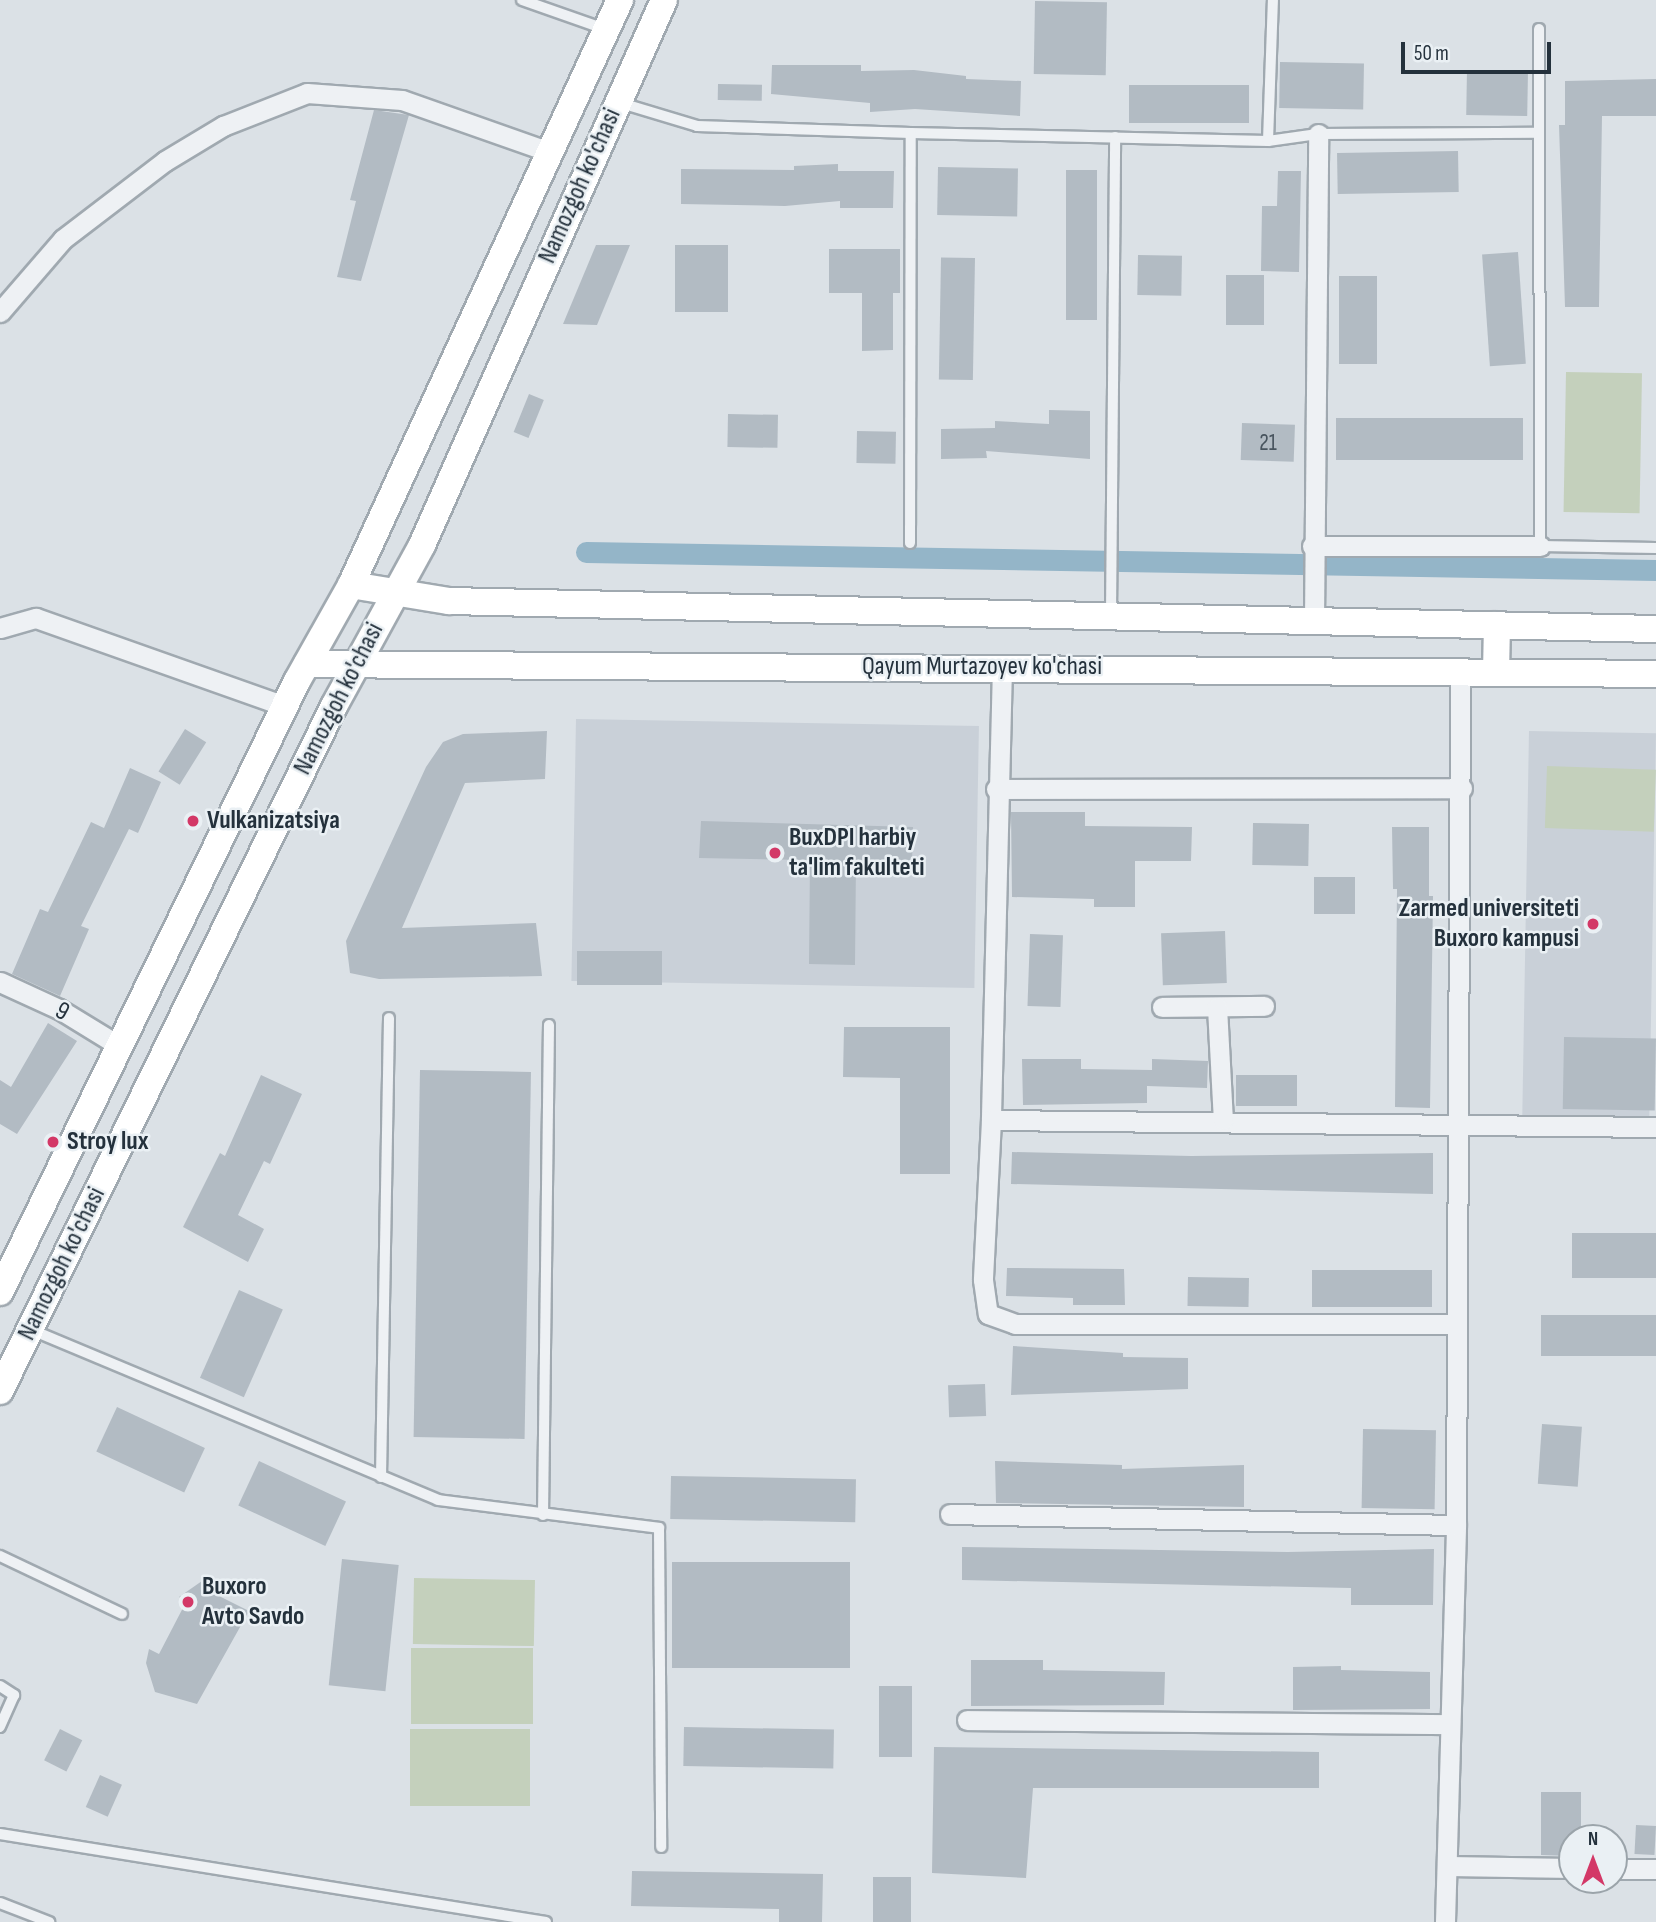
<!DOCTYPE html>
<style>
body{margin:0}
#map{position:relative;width:1656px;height:1922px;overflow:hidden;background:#dbe1e6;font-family:"Sofia Sans Condensed",sans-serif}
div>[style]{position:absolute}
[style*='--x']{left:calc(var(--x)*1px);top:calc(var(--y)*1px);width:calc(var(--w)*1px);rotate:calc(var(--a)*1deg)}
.built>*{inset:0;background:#c9d0d8;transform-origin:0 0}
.green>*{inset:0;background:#c4d0bc;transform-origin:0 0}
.canal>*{height:21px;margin:-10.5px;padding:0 10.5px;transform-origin:10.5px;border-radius:10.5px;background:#94b5c8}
.building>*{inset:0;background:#b2bbc3;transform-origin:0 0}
.roads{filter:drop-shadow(2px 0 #a0a9b0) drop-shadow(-2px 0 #a0a9b0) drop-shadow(0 2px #a0a9b0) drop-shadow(0 -2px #a0a9b0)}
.lane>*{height:10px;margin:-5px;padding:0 5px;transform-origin:5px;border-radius:5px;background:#eef1f4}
.street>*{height:19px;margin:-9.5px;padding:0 9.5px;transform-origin:9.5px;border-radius:9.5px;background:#eef1f4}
.secondary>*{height:26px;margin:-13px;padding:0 13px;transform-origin:13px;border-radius:13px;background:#fff}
.dots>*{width:19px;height:19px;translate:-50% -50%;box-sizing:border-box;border:4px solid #eaf0f4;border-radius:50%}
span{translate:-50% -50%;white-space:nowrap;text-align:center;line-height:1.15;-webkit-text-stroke:5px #eaf0f4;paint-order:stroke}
.number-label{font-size:23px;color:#48545e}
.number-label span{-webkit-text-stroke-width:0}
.street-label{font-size:26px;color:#24313c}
.poi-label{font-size:26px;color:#24313c;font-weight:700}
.left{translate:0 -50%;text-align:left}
.right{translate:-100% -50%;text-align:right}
.north{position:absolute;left:1558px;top:1824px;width:70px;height:70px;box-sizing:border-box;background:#eaf0f4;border:2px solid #9ba4aa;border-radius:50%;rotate:0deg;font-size:19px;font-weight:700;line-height:28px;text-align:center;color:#24313c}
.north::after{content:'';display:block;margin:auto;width:24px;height:32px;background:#d33867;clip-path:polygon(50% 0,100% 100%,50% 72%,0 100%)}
.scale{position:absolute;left:1401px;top:42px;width:150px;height:32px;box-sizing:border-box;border:4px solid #24313c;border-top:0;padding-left:9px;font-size:21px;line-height:24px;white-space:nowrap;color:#24313c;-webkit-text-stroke:5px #eaf0f4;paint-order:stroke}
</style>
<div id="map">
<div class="built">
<i style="left:576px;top:719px;width:403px;height:262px;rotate:1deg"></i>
<i style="left:1529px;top:731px;width:127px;height:386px;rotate:1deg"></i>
</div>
<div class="green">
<i style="left:1566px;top:372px;width:76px;height:140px;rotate:1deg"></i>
<i style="left:1547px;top:766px;width:109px;height:62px;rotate:2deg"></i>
<i style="left:414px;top:1578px;width:121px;height:66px;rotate:1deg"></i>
<i style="left:411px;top:1648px;width:122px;height:76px"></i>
<i style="left:410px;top:1729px;width:120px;height:77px"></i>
</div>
<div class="canal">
<i style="--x:586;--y:552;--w:1070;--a:0.96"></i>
</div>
<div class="building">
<i style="left:1035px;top:1px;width:72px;height:73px;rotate:1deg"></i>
<i style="left:1280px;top:62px;width:84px;height:46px;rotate:1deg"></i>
<i style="clip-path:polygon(772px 65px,861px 65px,861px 71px,914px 70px,966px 76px,966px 79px,1021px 81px,1020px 116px,915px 109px,870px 112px,870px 103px,771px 94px)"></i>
<i style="left:1467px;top:70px;width:61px;height:45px;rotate:1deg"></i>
<i style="clip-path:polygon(1656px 79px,1656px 116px,1602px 116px,1599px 307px,1565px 307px,1559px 125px,1565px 125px,1565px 81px)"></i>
<i style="left:718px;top:84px;width:44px;height:16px;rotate:1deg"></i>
<i style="left:1129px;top:85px;width:120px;height:38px"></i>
<i style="clip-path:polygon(374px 110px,409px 115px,361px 281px,337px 277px,356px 201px,350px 200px)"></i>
<i style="left:1458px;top:151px;width:41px;height:121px;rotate:89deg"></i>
<i style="clip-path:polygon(838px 164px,838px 171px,894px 171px,893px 208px,840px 208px,840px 201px,785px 206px,681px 204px,681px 169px,794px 170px,794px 166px)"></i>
<i style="left:938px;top:167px;width:80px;height:48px;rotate:1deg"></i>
<i style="left:1066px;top:170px;width:31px;height:150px"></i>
<i style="clip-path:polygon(1278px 171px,1301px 171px,1299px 272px,1261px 271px,1262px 206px,1277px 206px)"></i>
<i style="clip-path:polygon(596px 245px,630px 245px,597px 325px,563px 324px)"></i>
<i style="left:728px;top:245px;width:67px;height:53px;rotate:90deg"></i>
<i style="clip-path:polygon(829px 249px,900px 249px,900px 293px,893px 293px,893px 350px,862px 351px,862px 293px,829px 293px)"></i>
<i style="left:1518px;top:252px;width:112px;height:36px;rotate:86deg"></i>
<i style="left:1138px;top:255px;width:44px;height:40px;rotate:1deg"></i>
<i style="left:975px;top:258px;width:122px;height:34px;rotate:91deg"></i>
<i style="left:1226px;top:275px;width:38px;height:50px"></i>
<i style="left:1339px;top:276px;width:38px;height:88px"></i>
<i style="left:529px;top:394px;width:16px;height:41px;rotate:22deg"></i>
<i style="clip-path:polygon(1049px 410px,1090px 411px,1090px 459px,986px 451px,987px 458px,941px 459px,941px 429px,995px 428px,995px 421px,1049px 424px)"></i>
<i style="left:728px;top:414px;width:50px;height:33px;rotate:1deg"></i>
<i style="left:1336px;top:418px;width:187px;height:42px"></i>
<i style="left:1242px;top:423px;width:53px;height:37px;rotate:2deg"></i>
<i style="left:857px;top:431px;width:39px;height:32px;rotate:1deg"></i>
<i style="left:185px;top:729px;width:25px;height:50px;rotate:32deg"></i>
<i style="clip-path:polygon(547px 731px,545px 779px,465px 783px,402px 928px,536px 923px,542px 976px,379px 979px,350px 973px,346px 941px,426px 767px,443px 742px,463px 734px)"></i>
<i style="clip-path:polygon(130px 768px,161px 782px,138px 833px,129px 829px,81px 926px,89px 929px,60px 996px,12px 974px,40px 909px,48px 912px,91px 822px,104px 828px)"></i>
<i style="clip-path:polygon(1011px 812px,1085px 812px,1085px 826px,1192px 827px,1191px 861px,1135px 861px,1135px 907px,1094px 907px,1094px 899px,1012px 897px)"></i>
<i style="clip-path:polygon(701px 821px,913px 827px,912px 863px,856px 861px,855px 965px,809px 964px,810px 860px,699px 858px)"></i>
<i style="left:1253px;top:823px;width:56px;height:42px;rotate:1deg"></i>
<i style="clip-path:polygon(1392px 827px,1429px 827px,1429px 896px,1433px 896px,1430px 1108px,1395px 1107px,1397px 889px,1393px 889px)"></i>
<i style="left:1355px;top:877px;width:37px;height:41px;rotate:90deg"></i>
<i style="left:1225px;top:931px;width:52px;height:64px;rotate:88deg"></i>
<i style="left:1030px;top:934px;width:33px;height:72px;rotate:2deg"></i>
<i style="left:577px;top:951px;width:85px;height:34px"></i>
<i style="clip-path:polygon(48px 1023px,77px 1041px,17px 1134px,0 1124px,0 1080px,11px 1087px)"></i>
<i style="clip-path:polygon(844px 1027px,950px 1027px,950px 1174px,900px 1174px,900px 1078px,843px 1077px)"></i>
<i style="left:1564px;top:1037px;width:92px;height:72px;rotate:1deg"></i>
<i style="clip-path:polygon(1022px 1059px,1081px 1059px,1081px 1069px,1152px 1070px,1152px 1059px,1208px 1061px,1207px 1088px,1147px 1086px,1147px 1103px,1023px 1105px)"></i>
<i style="left:420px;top:1070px;width:111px;height:367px;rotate:1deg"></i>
<i style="clip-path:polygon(261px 1075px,302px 1094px,270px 1164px,264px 1161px,238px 1215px,264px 1229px,248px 1262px,183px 1227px,220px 1153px,225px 1156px)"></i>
<i style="left:1236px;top:1075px;width:61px;height:31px"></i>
<i style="clip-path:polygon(1012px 1152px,1191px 1156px,1433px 1153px,1433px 1194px,1011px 1184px)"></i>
<i style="left:1572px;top:1233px;width:84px;height:45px"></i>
<i style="clip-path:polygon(1007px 1268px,1124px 1269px,1125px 1305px,1073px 1305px,1073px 1298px,1006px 1296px)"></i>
<i style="left:1432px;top:1270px;width:37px;height:120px;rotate:90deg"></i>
<i style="left:1188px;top:1277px;width:61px;height:29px;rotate:1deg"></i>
<i style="left:239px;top:1290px;width:48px;height:96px;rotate:24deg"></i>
<i style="left:1541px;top:1315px;width:115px;height:41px"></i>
<i style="clip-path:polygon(1013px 1346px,1123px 1353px,1123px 1357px,1188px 1358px,1188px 1389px,1011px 1395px)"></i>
<i style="left:985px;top:1384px;width:32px;height:37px;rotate:88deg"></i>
<i style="left:117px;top:1407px;width:97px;height:49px;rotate:25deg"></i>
<i style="left:1542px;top:1424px;width:40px;height:60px;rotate:4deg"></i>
<i style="left:1363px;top:1429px;width:73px;height:79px;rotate:1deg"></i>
<i style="left:259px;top:1461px;width:96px;height:49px;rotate:25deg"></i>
<i style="clip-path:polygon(995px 1461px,1122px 1465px,1122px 1469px,1244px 1465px,1244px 1507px,996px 1503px)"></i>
<i style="left:671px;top:1476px;width:185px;height:43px;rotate:1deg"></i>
<i style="clip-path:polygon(962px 1547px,1288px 1552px,1434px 1549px,1433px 1605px,1351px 1605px,1351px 1588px,962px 1580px)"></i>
<i style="left:342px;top:1559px;width:57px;height:127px;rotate:6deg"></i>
<i style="left:672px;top:1562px;width:178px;height:106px"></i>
<i style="clip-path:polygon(202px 1581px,222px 1585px,217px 1595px,249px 1611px,197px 1704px,155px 1692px,146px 1663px,149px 1649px,159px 1654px,186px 1602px,179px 1597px)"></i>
<i style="clip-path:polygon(971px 1660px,1043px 1660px,1043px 1670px,1165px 1672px,1164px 1705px,971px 1706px)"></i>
<i style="clip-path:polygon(1341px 1666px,1341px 1670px,1430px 1672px,1430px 1709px,1293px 1710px,1293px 1667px)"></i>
<i style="left:879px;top:1686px;width:33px;height:71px"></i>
<i style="left:684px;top:1727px;width:150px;height:39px;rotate:1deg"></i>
<i style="left:60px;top:1729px;width:25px;height:35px;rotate:27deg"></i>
<i style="clip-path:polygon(934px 1747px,1319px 1752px,1319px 1788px,1033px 1788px,1026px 1878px,932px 1873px)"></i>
<i style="left:100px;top:1775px;width:24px;height:35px;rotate:24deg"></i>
<i style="clip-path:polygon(1541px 1792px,1581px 1792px,1581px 1838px,1572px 1838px,1572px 1856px,1541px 1855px)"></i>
<i style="left:1636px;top:1825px;width:20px;height:29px;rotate:3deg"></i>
<i style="clip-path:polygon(632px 1871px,823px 1874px,822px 1922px,779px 1922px,779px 1909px,631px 1906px)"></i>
<i style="left:873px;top:1877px;width:38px;height:45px"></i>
</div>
<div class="roads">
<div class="lane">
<i style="--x:522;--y:0;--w:88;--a:19.3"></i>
<i style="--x:1539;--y:29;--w:517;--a:89.89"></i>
<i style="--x:1540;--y:546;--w:116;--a:1"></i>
<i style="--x:621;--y:103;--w:79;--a:16.8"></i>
<i style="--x:697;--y:126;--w:214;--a:1.9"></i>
<i style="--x:911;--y:133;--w:357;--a:1.3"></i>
<i style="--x:1268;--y:141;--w:50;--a:-8"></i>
<i style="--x:1318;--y:134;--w:219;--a:-0.3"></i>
<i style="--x:1268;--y:141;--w:141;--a:-88"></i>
<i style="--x:910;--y:543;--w:410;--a:-89.9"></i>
<i style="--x:1111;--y:614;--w:477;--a:-89.5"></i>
<i style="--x:32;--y:1330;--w:440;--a:22.7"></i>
<i style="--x:438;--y:1500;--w:223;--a:7.2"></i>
<i style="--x:659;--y:1528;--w:319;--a:89.6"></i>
<i style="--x:381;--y:1477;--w:459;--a:-89"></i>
<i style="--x:543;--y:1515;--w:490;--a:-89.3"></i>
<i style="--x:0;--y:1556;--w:135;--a:25.4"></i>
<i style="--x:0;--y:1686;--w:17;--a:33"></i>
<i style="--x:14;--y:1695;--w:35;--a:114"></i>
<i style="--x:0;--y:1834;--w:553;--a:9.16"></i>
<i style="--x:0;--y:1903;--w:53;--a:21.2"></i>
</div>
<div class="street">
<i style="--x:0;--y:312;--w:96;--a:-49.2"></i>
<i style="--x:63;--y:239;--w:128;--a:-37.4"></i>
<i style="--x:165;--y:161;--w:68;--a:-31.1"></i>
<i style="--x:223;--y:126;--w:90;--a:-21.4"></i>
<i style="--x:307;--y:93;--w:95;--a:4.2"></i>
<i style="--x:402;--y:100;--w:157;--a:19.4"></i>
<i style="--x:1312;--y:546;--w:228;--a:0"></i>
<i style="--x:1314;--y:622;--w:488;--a:-89.5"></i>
<i style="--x:0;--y:628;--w:37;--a:-16"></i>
<i style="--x:36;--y:618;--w:263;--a:19.5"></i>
<i style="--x:1002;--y:666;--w:454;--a:91.4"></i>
<i style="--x:991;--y:1120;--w:665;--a:0.6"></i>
<i style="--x:996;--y:789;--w:466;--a:-0.1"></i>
<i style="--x:0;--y:982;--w:65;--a:24.6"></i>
<i style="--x:59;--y:1009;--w:73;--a:31.5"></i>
<i style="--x:1162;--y:1007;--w:102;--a:-0.6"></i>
<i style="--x:1217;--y:1007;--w:113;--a:87"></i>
<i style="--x:991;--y:1120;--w:160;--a:92.9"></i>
<i style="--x:983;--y:1280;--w:34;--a:82"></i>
<i style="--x:988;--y:1314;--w:29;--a:20"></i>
<i style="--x:1015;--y:1324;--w:440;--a:0"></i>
<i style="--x:950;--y:1514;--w:506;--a:1.25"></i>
<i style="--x:967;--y:1720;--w:483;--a:0.5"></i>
<i style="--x:1448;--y:1866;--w:124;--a:0.9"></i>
<i style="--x:1614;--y:1869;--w:42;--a:0"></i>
<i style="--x:1445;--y:1922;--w:397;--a:-88.4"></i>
<i style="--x:1456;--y:1525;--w:854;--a:-89.73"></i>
</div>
<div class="secondary">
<i style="--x:351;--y:585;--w:99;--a:9.3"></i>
<i style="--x:449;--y:601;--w:1207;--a:1.33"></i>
<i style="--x:307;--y:664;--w:1349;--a:0.42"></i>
<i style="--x:1496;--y:672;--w:47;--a:-88.8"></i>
<i style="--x:0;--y:1292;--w:679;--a:-64.08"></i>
<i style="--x:297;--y:681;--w:110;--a:-60.6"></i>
<i style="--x:351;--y:585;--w:644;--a:-65.31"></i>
<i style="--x:0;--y:1391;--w:762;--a:-64.01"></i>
<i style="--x:334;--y:706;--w:183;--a:-61.3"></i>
<i style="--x:422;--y:545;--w:596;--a:-66.06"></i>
</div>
</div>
<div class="dots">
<i style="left:193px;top:821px;background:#d33867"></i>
<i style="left:775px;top:853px;background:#d33867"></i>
<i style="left:1593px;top:924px;background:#d33867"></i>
<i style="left:53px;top:1142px;background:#d33867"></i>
<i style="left:188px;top:1602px;background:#d33867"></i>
</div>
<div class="number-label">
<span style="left:1268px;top:443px">21</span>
</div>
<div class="street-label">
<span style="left:580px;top:186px;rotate:-66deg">Namozgoh ko'chasi</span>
<span style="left:982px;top:667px">Qayum Murtazoyev ko'chasi</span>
<span style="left:339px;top:699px;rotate:-63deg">Namozgoh ko'chasi</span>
<span style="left:62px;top:1012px;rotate:29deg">9</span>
<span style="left:62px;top:1264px;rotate:-64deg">Namozgoh ko'chasi</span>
</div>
<div class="poi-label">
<span class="left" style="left:207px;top:821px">Vulkanizatsiya</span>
<span class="left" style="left:789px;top:853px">BuxDPI harbiy<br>ta'lim fakulteti</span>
<span class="right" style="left:1579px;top:924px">Zarmed universiteti<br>Buxoro kampusi</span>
<span class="left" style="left:67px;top:1142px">Stroy lux</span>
<span class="left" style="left:202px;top:1602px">Buxoro<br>Avto Savdo</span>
</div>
<div class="north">N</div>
<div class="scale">50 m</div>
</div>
